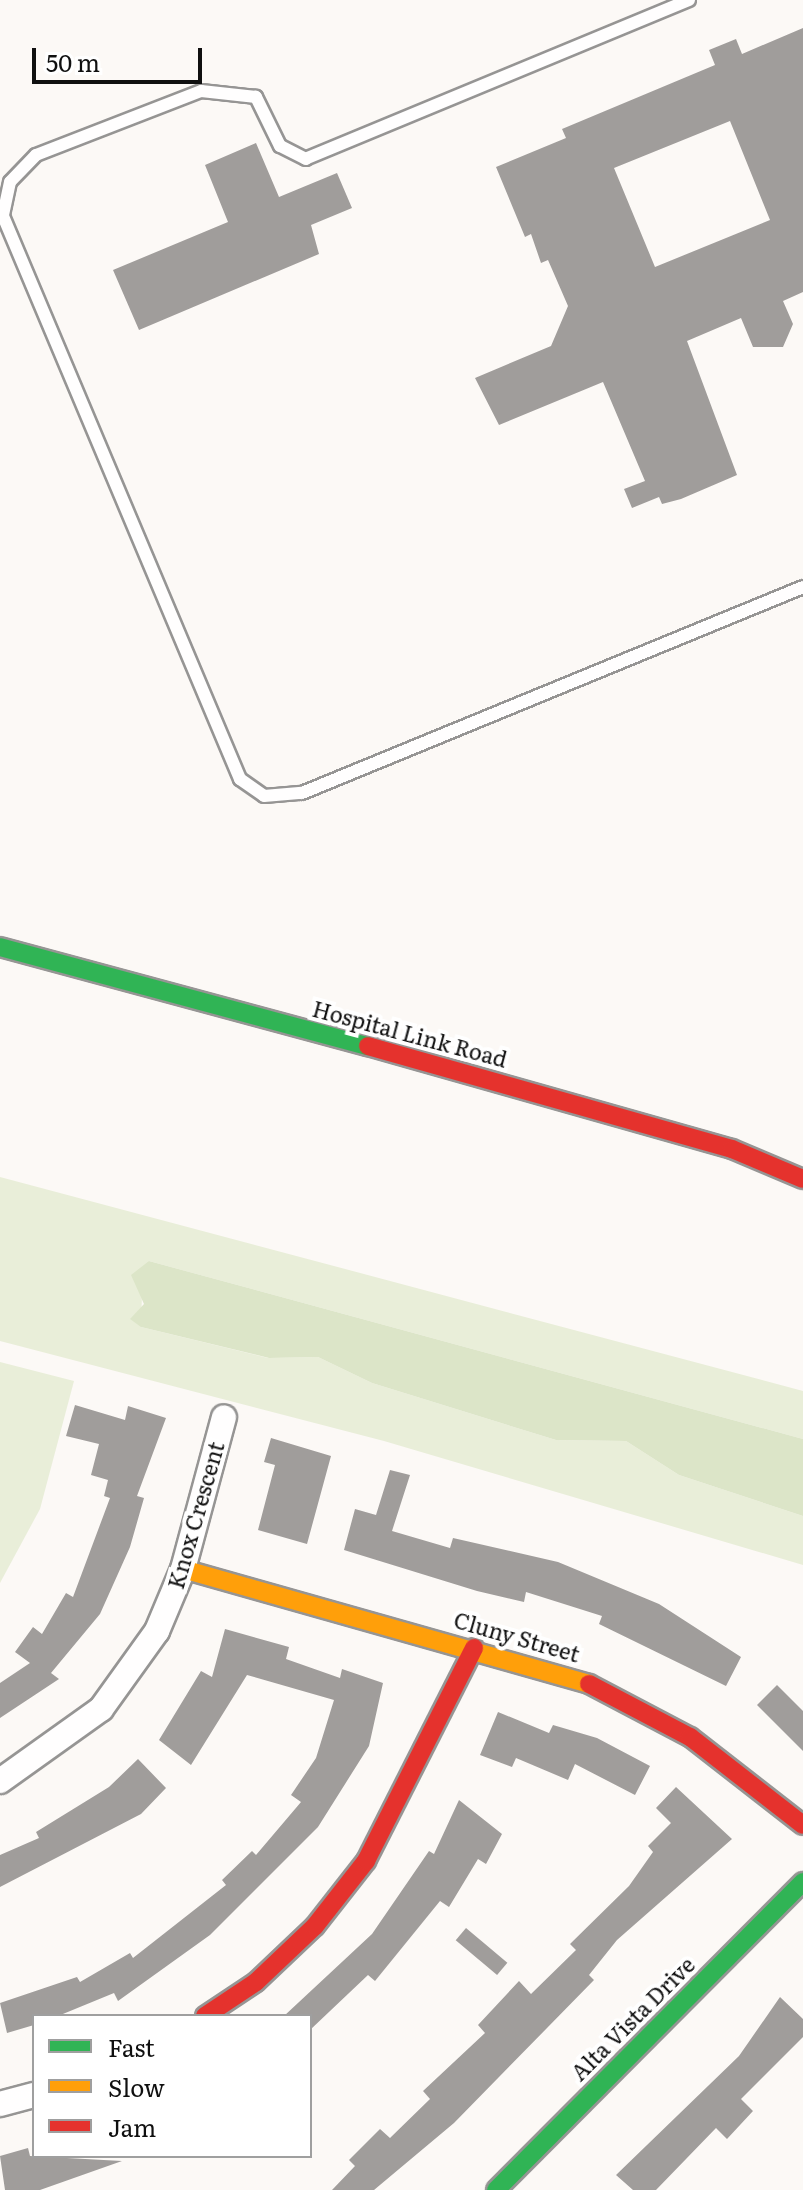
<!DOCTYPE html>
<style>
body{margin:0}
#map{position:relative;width:803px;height:2190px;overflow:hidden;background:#fcf9f6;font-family:Literata,serif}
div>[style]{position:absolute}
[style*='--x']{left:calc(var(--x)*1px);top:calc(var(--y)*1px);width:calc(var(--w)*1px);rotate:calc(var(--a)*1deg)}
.green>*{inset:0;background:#e9eed9}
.forest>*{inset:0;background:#dce5c8}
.building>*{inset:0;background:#a09d9b;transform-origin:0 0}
.roads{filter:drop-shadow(2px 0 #969594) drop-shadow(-2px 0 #969594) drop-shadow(0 2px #969594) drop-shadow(0 -2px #969594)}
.lane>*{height:12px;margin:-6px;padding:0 6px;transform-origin:6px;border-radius:6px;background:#fffefe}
.street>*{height:24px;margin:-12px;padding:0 12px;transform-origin:12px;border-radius:12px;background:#fffefe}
.fast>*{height:18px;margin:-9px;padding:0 9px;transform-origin:9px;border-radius:9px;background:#30b455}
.slow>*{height:18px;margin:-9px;padding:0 9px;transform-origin:9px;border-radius:9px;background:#ff9f0a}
.jam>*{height:18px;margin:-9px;padding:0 9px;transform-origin:9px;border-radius:9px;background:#e5322d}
span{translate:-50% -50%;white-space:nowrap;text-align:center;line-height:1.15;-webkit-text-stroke:8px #fff;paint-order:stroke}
.street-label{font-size:22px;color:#101010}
.legend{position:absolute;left:32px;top:2014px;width:280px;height:144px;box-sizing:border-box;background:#fff;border:2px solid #9f9f9f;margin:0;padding:10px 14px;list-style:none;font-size:24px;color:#101010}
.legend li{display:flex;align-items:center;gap:16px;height:40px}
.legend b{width:40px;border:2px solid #9f9f9f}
.scale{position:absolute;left:32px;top:48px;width:170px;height:36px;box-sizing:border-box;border:4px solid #101010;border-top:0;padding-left:10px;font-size:24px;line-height:28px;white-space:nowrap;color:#101010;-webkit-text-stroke:6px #fff;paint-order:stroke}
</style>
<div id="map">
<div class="green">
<i style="clip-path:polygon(0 1177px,803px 1391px,803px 1439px,149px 1261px,142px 1293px,141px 1327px,268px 1358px,318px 1357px,372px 1383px,556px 1440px,626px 1441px,679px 1475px,803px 1516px,803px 1565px,384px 1441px,0 1341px)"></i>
<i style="clip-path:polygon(0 1362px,74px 1381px,40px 1509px,0 1583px)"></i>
</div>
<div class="forest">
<i style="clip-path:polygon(149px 1261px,803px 1439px,803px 1516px,679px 1475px,626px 1441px,556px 1440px,372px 1383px,318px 1357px,269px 1358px,141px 1327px,130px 1319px,144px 1304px,131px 1275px)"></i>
</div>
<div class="building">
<i style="clip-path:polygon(evenodd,803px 28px,803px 292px,783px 301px,793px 324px,783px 347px,753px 347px,741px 318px,687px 341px,737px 475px,681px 499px,662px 504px,659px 497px,632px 508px,624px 489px,645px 481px,603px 382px,499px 425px,475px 378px,551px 346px,568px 306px,548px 260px,541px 263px,531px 234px,525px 237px,496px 167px,566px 138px,562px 129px,715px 65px,709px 50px,736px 39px,742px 54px,803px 28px,730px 121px,770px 220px,655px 267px,614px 168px,730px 121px)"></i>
<i style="clip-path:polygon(256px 143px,279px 197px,337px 173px,352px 208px,311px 225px,319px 254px,139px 330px,113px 270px,228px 222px,205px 165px)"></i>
<i style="clip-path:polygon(75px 1405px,125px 1420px,128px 1406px,166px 1418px,137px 1496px,144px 1498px,130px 1547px,100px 1614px,51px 1673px,59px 1679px,0 1718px,0 1683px,30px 1663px,15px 1652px,33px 1627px,42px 1634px,66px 1593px,73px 1597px,110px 1498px,104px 1496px,108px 1480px,91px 1475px,99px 1444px,66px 1436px)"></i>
<i style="clip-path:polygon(271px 1438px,331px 1456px,307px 1544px,258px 1530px,275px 1465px,264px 1462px)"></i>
<i style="clip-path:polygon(390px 1470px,410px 1475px,392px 1531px,450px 1548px,453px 1538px,558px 1562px,659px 1604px,741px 1657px,726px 1686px,599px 1624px,602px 1616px,526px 1592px,524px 1602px,477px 1591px,344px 1550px,355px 1509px,376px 1515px)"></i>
<i style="clip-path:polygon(225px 1629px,289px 1647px,286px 1659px,340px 1678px,342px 1669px,383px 1683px,369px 1746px,318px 1827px,210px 1935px,118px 2001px,114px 1993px,58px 2016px,34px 2016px,34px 2025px,7px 2033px,0 2003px,77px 1977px,80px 1982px,130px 1953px,133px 1958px,226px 1885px,222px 1880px,252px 1851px,256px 1855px,301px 1802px,291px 1795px,316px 1758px,334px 1700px,247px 1675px,191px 1765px,159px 1740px,201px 1671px,212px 1677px)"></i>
<i style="clip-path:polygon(777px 1685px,803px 1711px,803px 1751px,757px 1705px)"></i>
<i style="clip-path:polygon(498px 1712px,549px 1733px,553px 1725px,597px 1738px,650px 1766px,635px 1795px,575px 1764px,568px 1780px,516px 1758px,512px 1767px,480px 1755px)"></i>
<i style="clip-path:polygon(138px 1759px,166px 1788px,141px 1814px,0 1887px,0 1855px,39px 1838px,36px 1832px,109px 1787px)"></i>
<i style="clip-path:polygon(676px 1787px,732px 1839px,617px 1940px,589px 1975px,594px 1980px,454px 2123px,374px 2190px,332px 2190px,355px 2166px,349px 2160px,380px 2129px,390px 2138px,430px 2099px,423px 2091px,485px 2033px,478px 2025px,519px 1981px,531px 1994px,576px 1950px,570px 1944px,629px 1886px,653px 1852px,648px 1846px,671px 1823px,656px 1808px)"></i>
<i style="clip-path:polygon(459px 1800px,502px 1834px,486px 1864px,478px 1859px,449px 1907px,440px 1901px,375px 1981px,368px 1975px,310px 2030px,310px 2016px,284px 2016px,372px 1934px,429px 1851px,434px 1854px)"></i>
<i style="left:466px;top:1928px;width:54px;height:16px;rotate:40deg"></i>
<i style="clip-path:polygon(780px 1997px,803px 2019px,803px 2037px,741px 2099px,753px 2111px,727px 2139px,716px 2128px,656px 2190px,633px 2190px,616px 2175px,739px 2056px)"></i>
<i style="clip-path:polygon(28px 2148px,30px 2156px,122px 2161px,40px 2190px,5px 2190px,0 2156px)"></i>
</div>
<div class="roads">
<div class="lane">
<i style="--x:689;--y:0;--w:415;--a:157.5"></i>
<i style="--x:306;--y:159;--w:29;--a:-153"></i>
<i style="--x:280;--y:146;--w:55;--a:-116.1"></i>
<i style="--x:256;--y:97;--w:55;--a:-173.8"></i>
<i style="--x:201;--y:91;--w:177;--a:158.8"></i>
<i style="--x:36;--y:155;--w:37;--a:134"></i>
<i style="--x:10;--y:182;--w:35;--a:102"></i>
<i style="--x:3;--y:216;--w:611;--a:67.17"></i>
<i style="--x:240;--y:779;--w:29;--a:35"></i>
<i style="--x:264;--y:796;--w:38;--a:-5"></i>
<i style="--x:302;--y:793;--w:542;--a:-22.35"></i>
</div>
<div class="street">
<i style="--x:0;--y:1781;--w:124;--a:-35.5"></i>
<i style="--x:101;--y:1709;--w:96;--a:-54.3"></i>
<i style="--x:157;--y:1631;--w:67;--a:-67.2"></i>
<i style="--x:183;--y:1569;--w:157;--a:-74.9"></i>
<i style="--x:0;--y:2104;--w:35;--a:-15"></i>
</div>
<div class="fast">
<i style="--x:0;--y:947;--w:381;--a:15.1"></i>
<i style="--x:496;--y:2190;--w:435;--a:-45.1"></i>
</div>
<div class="slow">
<i style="--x:183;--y:1569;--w:422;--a:15.8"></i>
</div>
<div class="jam">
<i style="--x:368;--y:1046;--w:378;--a:15.8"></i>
<i style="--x:732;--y:1149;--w:77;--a:22.9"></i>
<i style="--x:589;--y:1684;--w:114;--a:27.7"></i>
<i style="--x:690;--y:1737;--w:143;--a:37.9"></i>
<i style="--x:205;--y:2016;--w:61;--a:-33.7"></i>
<i style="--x:256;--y:1982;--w:81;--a:-43.5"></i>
<i style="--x:315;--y:1926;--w:83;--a:-51.9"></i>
<i style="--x:366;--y:1861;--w:239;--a:-63.1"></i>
</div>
</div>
<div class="street-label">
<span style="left:410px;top:1033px;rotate:15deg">Hospital Link Road</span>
<span style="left:195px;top:1515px;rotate:-74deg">Knox Crescent</span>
<span style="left:517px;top:1636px;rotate:16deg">Cluny Street</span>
<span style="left:632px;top:2018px;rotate:-45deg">Alta Vista Drive</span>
</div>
<ul class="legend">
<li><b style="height:10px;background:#30b455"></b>Fast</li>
<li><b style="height:10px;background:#ff9f0a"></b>Slow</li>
<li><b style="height:10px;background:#e5322d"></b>Jam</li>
</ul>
<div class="scale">50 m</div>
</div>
